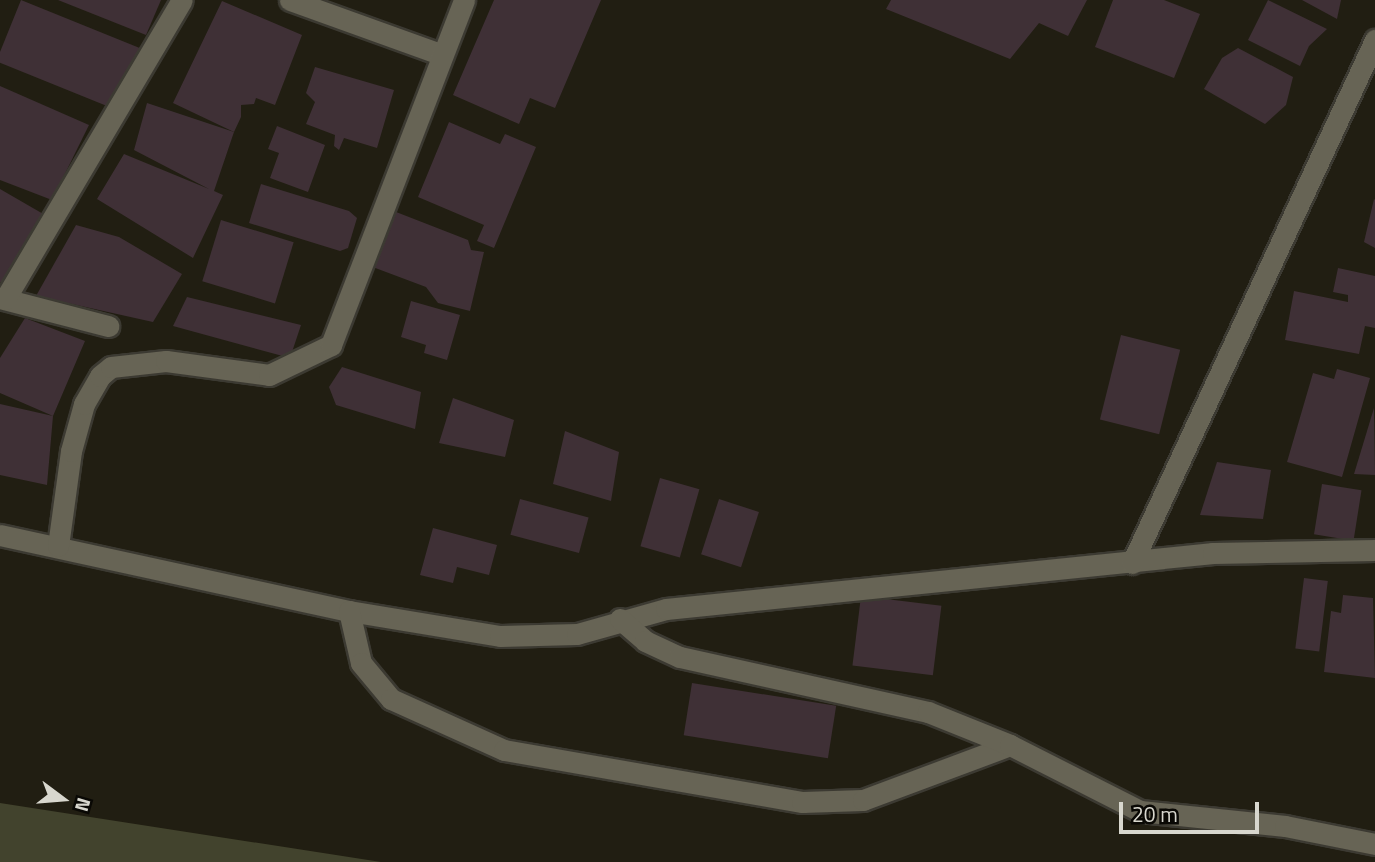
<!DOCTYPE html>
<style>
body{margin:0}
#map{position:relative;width:1375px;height:862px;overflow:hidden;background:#211e12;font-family:"Titillium Web",sans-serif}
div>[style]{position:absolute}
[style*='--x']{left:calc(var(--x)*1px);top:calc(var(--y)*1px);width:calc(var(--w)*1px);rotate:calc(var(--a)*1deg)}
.green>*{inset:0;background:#42432d}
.building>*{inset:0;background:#3f3036;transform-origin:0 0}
.roads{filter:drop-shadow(2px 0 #3c3a32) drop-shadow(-2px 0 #3c3a32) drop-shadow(0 2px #3c3a32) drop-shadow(0 -2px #3c3a32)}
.minor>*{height:21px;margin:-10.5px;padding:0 10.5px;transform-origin:10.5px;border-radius:10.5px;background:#676455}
span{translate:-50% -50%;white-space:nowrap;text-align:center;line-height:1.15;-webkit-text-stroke:6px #090804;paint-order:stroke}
.north{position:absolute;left:28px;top:764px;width:70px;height:70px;-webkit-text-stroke:5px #090804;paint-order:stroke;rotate:106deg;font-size:19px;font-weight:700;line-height:28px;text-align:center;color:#d8d7ce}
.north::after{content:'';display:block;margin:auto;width:24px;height:32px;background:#d8d7ce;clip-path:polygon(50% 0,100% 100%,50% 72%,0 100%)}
.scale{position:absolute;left:1119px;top:802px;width:140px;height:32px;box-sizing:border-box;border:4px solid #d8d7ce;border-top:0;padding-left:9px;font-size:21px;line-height:24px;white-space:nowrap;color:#d8d7ce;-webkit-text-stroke:5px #090804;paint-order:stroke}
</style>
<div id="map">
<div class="green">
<i style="clip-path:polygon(0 803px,381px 862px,0 862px)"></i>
</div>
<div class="building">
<i style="left:21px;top:0;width:128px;height:66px;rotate:22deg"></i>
<i style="clip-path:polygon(58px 0,161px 0,146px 35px)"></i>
<i style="clip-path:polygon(494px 0,601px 0,555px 108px,530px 98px,519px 124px,453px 95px)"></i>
<i style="clip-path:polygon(891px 0,1087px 0,1068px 36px,1039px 23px,1010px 59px,886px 9px)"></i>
<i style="clip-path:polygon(1113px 0,1164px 0,1200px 14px,1174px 78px,1095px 47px)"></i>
<i style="clip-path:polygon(1268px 0,1327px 29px,1309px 46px,1300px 66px,1248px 40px)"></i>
<i style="clip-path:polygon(1302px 0,1341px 0,1337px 19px)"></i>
<i style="clip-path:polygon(222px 1px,302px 35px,275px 105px,256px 98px,254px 104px,241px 105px,241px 117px,234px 132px,173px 103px)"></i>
<i style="clip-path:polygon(1238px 48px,1293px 77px,1286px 105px,1265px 124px,1204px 89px,1222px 58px)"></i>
<i style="clip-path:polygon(315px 67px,394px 90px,377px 148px,344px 138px,339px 150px,334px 146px,335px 135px,306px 124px,315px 102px,306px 93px)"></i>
<i style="clip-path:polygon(0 86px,89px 125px,52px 200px,0 180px)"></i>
<i style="clip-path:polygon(147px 103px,234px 132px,214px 191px,223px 195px,193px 258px,97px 199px,124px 154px,209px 189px,134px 150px)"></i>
<i style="clip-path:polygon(449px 122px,500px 144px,505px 134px,536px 147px,494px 248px,477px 241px,484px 225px,418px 197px)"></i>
<i style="clip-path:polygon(277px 126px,325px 145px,308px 192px,270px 178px,279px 153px,268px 149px)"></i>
<i style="clip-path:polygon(261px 184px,349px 211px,357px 218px,348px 248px,340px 251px,249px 223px)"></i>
<i style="clip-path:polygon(0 189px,45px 215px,6px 283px,0 282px)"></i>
<i style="clip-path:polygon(1374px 199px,1375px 200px,1375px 248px,1364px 242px)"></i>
<i style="clip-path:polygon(391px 210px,468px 240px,471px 250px,484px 252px,470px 311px,438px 303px,426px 287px,370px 266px)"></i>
<i style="left:221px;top:220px;width:76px;height:64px;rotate:17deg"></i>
<i style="clip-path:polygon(76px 225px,119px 237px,182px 274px,153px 322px,36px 296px)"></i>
<i style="clip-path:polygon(1338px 268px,1375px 276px,1375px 328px,1365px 326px,1359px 354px,1285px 340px,1294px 291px,1348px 302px,1348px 295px,1333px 292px)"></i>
<i style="clip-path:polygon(187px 297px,301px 325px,290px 358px,173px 326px)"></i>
<i style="clip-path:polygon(411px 301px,460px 315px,447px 360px,424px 353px,426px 345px,401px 337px)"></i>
<i style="clip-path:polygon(25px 318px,85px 341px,53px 416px,47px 485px,0 475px,0 404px,53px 416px,0 393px,0 358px)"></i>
<i style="left:1121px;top:335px;width:61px;height:87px;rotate:14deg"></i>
<i style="clip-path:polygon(342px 367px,421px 392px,415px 429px,336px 405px,329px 387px)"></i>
<i style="clip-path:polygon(1337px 369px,1370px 378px,1342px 477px,1287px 462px,1313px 373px,1334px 379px)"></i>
<i style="clip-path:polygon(453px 398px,514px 420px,505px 457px,439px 443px)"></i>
<i style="clip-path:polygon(1374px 408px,1375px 475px,1354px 474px)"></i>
<i style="clip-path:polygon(565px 431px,619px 452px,611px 501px,553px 484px)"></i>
<i style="clip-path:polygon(1217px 462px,1271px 470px,1263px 519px,1200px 515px)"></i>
<i style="left:660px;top:478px;width:41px;height:71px;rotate:16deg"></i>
<i style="left:1322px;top:484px;width:40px;height:51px;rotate:9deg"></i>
<i style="left:520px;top:499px;width:71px;height:37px;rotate:15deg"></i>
<i style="left:719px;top:499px;width:42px;height:58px;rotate:18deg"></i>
<i style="clip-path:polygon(433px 528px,497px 545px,489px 575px,457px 567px,453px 583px,420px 575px)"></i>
<i style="left:1304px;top:578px;width:24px;height:71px;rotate:7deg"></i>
<i style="clip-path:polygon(1343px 595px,1373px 598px,1375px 678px,1324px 672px,1331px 611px,1341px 613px)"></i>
<i style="left:861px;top:596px;width:81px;height:70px;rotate:7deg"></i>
<i style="left:692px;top:683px;width:146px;height:53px;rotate:9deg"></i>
</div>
<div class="roads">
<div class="minor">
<i style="--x:290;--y:0;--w:159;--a:19.8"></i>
<i style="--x:0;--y:298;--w:112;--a:14.5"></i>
<i style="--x:5;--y:299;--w:347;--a:-59.4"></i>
<i style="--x:0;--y:535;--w:357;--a:12.3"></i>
<i style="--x:349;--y:611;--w:153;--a:9.4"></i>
<i style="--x:500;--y:636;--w:77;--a:-1.5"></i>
<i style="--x:577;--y:634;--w:92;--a:-15.7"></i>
<i style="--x:666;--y:609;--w:550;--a:-5.85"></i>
<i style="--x:1213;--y:553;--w:162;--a:-1.1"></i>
<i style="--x:58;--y:546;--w:96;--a:-82.2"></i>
<i style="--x:71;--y:451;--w:49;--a:-74.5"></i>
<i style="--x:84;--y:404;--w:32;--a:-60"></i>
<i style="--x:100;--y:376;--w:14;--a:-39"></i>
<i style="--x:111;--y:367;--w:55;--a:-6.2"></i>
<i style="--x:166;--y:361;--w:104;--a:7.7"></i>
<i style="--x:269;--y:375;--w:69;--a:-25.8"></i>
<i style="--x:331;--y:345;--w:370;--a:-68.9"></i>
<i style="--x:1132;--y:563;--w:577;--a:-65.08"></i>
<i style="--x:349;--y:611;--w:53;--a:77"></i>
<i style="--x:361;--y:663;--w:47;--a:50.2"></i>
<i style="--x:391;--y:699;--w:124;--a:24.3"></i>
<i style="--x:504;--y:750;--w:303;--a:9.9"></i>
<i style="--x:802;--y:802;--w:61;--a:-1.9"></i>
<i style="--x:863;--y:800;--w:157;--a:-20.5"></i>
<i style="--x:620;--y:619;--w:33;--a:41"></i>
<i style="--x:645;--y:641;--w:38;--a:25"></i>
<i style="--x:680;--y:657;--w:254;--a:12.5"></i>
<i style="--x:928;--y:712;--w:88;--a:21.9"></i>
<i style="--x:1010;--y:745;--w:146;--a:26.9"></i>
<i style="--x:1140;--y:811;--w:146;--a:5.9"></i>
<i style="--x:1285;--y:826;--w:92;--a:11.3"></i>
</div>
</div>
<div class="north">N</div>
<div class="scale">20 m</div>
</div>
